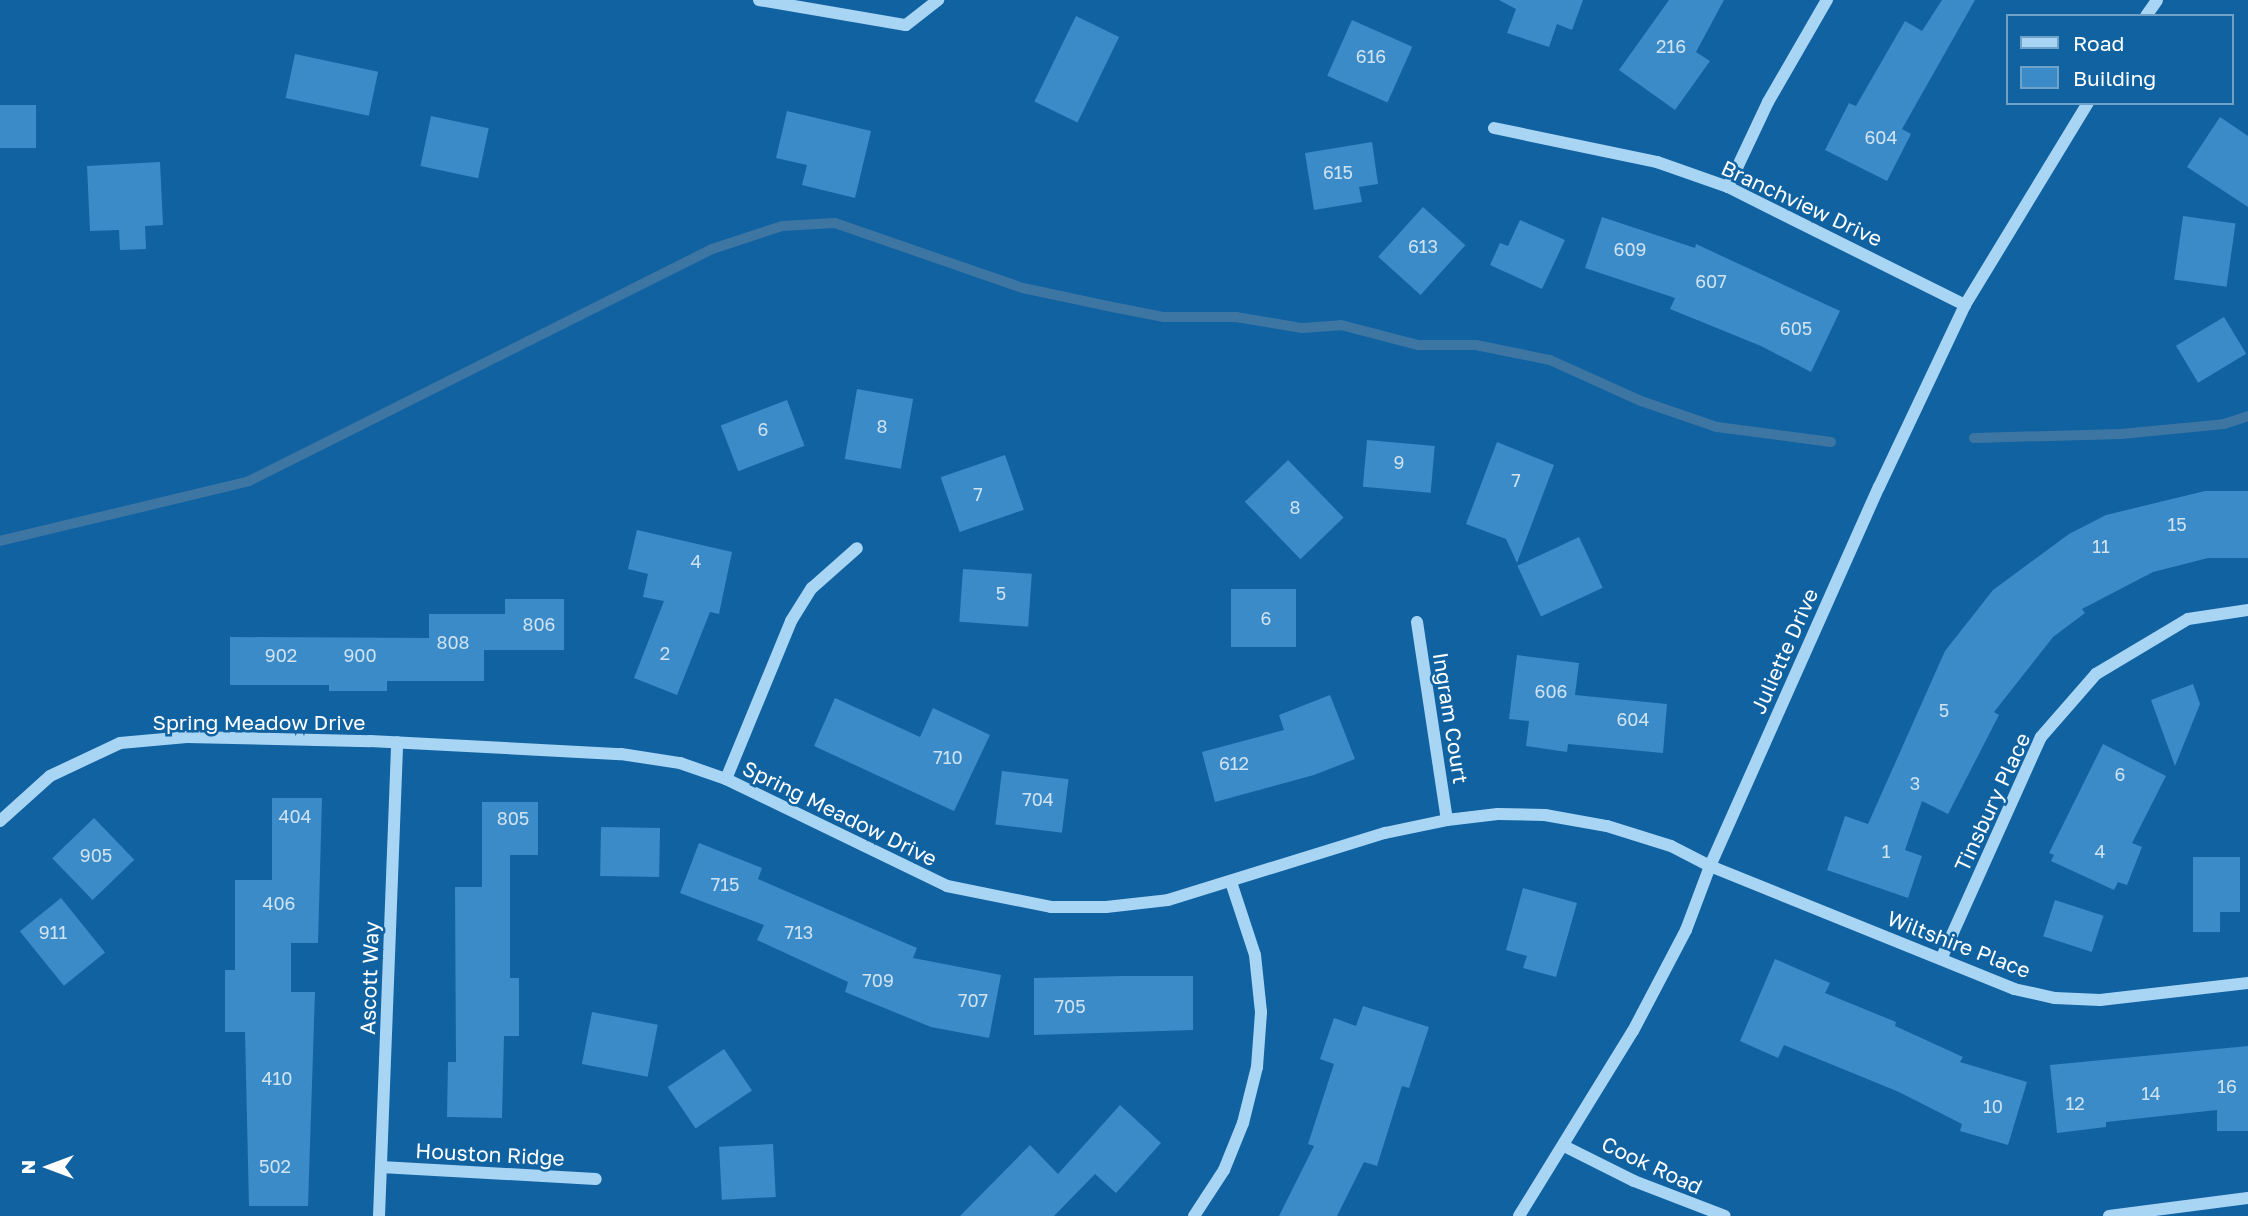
<!DOCTYPE html>
<style>
body{margin:0}
#map{position:relative;width:2248px;height:1216px;overflow:hidden;background:#1162a1;font-family:"Golos Text",sans-serif}
div>[style]{position:absolute}
[style*='--x']{left:calc(var(--x)*1px);top:calc(var(--y)*1px);width:calc(var(--w)*1px);rotate:calc(var(--a)*1deg)}
.stream>*{height:10px;margin:-5px;padding:0 5px;transform-origin:5px;border-radius:5px;background:#3e76a3}
.building>*{inset:0;background:#3a8bc8;transform-origin:0 0}
.minor>*{height:12px;margin:-6px;padding:0 6px;transform-origin:6px;border-radius:6px;background:#a9d5f5}
span{translate:-50% -50%;white-space:nowrap;text-align:center;line-height:1.15;-webkit-text-stroke:5px #1162a1;paint-order:stroke}
.number-label{font-size:18px;color:#cee2f1}
.number-label span{-webkit-text-stroke-width:0}
.street-label{font-size:21px;color:#fff}
.legend{position:absolute;left:2006px;top:14px;width:228px;height:91px;box-sizing:border-box;background:#1162a1;border:2px solid #70a1c7;margin:0;padding:9px 12px;list-style:none;font-size:21px;color:#fff}
.legend li{display:flex;align-items:center;gap:14px;height:35px}
.legend b{width:35px;border:2px solid #70a1c7}
.north{position:absolute;left:14px;top:1132px;width:70px;height:70px;-webkit-text-stroke:5px #1162a1;paint-order:stroke;rotate:270deg;font-size:19px;font-weight:700;line-height:28px;text-align:center;color:#fff}
.north::after{content:'';display:block;margin:auto;width:24px;height:32px;background:#fff;clip-path:polygon(50% 0,100% 100%,50% 72%,0 100%)}
</style>
<div id="map">
<div class="stream">
<i style="--x:1974;--y:438;--w:147;--a:-1.6"></i>
<i style="--x:2121;--y:434;--w:103;--a:-5.5"></i>
<i style="--x:2224;--y:424;--w:25;--a:-18"></i>
<i style="--x:0;--y:541;--w:256;--a:-13.5"></i>
<i style="--x:249;--y:481;--w:518;--a:-26.61"></i>
<i style="--x:712;--y:249;--w:74;--a:-18.2"></i>
<i style="--x:782;--y:226;--w:53;--a:-3.2"></i>
<i style="--x:835;--y:223;--w:199;--a:19.1"></i>
<i style="--x:1023;--y:288;--w:81;--a:12.1"></i>
<i style="--x:1102;--y:305;--w:62;--a:11.1"></i>
<i style="--x:1163;--y:317;--w:73;--a:0"></i>
<i style="--x:1236;--y:317;--w:67;--a:9.5"></i>
<i style="--x:1302;--y:328;--w:39;--a:-4"></i>
<i style="--x:1341;--y:325;--w:80;--a:14.6"></i>
<i style="--x:1418;--y:345;--w:58;--a:0"></i>
<i style="--x:1476;--y:345;--w:76;--a:11.5"></i>
<i style="--x:1550;--y:360;--w:100;--a:24.3"></i>
<i style="--x:1641;--y:401;--w:80;--a:18.9"></i>
<i style="--x:1717;--y:427;--w:115;--a:7.5"></i>
</div>
<div class="building">
<i style="clip-path:polygon(1499px 0,1583px 0,1572px 30px,1557px 24px,1549px 47px,1507px 33px,1516px 9px)"></i>
<i style="clip-path:polygon(1669px 0,1724px 0,1696px 52px,1710px 61px,1675px 110px,1619px 70px)"></i>
<i style="clip-path:polygon(1942px 0,1975px 0,1902px 129px,1911px 134px,1887px 181px,1825px 150px,1849px 103px,1856px 106px,1905px 21px,1922px 31px)"></i>
<i style="left:1076px;top:16px;width:48px;height:95px;rotate:26deg"></i>
<i style="left:1352px;top:20px;width:66px;height:61px;rotate:24deg"></i>
<i style="left:295px;top:54px;width:85px;height:45px;rotate:12deg"></i>
<i style="left:0;top:105px;width:36px;height:43px"></i>
<i style="clip-path:polygon(787px 111px,871px 131px,855px 198px,802px 185px,807px 165px,776px 158px)"></i>
<i style="left:431px;top:116px;width:59px;height:51px;rotate:12deg"></i>
<i style="clip-path:polygon(2220px 117px,2248px 136px,2248px 207px,2187px 167px)"></i>
<i style="clip-path:polygon(1372px 142px,1378px 184px,1359px 187px,1362px 202px,1314px 210px,1305px 153px)"></i>
<i style="clip-path:polygon(160px 162px,163px 225px,145px 226px,146px 249px,120px 250px,119px 230px,90px 231px,87px 166px)"></i>
<i style="left:1423px;top:207px;width:57px;height:67px;rotate:42deg"></i>
<i style="left:2183px;top:216px;width:53px;height:64px;rotate:8deg"></i>
<i style="clip-path:polygon(1602px 217px,1695px 248px,1696px 244px,1840px 311px,1811px 372px,1761px 346px,1670px 309px,1675px 298px,1585px 268px)"></i>
<i style="clip-path:polygon(1520px 220px,1565px 240px,1542px 289px,1490px 265px,1500px 243px,1508px 246px)"></i>
<i style="left:2224px;top:317px;width:43px;height:56px;rotate:59deg"></i>
<i style="left:857px;top:389px;width:57px;height:71px;rotate:10deg"></i>
<i style="left:787px;top:400px;width:49px;height:71px;rotate:69deg"></i>
<i style="left:1367px;top:440px;width:68px;height:47px;rotate:5deg"></i>
<i style="clip-path:polygon(1497px 442px,1554px 465px,1517px 563px,1506px 539px,1466px 524px)"></i>
<i style="left:1005px;top:455px;width:58px;height:68px;rotate:71deg"></i>
<i style="left:1288px;top:460px;width:80px;height:60px;rotate:46deg"></i>
<i style="clip-path:polygon(2205px 491px,2248px 491px,2248px 558px,2208px 558px,2153px 572px,2082px 609px,2085px 613px,2053px 637px,1994px 712px,1999px 715px,1948px 814px,1922px 801px,1905px 850px,1922px 856px,1908px 898px,1827px 870px,1845px 816px,1868px 824px,1945px 651px,1993px 590px,2069px 534px,2106px 515px)"></i>
<i style="clip-path:polygon(637px 530px,732px 552px,719px 614px,710px 612px,677px 695px,634px 678px,664px 601px,643px 597px,648px 574px,628px 569px)"></i>
<i style="left:1579px;top:537px;width:56px;height:68px;rotate:65deg"></i>
<i style="left:963px;top:569px;width:69px;height:53px;rotate:4deg"></i>
<i style="left:1231px;top:589px;width:65px;height:58px"></i>
<i style="clip-path:polygon(505px 599px,564px 599px,564px 650px,484px 650px,484px 681px,387px 681px,387px 691px,329px 691px,329px 685px,230px 685px,230px 637px,429px 638px,429px 614px,505px 614px)"></i>
<i style="clip-path:polygon(1517px 655px,1579px 663px,1575px 695px,1667px 704px,1663px 753px,1568px 744px,1567px 752px,1526px 746px,1529px 721px,1509px 719px)"></i>
<i style="clip-path:polygon(2193px 684px,2200px 704px,2175px 766px,2151px 700px)"></i>
<i style="clip-path:polygon(1330px 695px,1355px 759px,1314px 775px,1215px 802px,1202px 752px,1284px 730px,1279px 715px)"></i>
<i style="clip-path:polygon(835px 698px,920px 737px,933px 708px,990px 735px,954px 811px,814px 746px)"></i>
<i style="clip-path:polygon(2103px 744px,2166px 776px,2132px 843px,2142px 847px,2127px 885px,2118px 882px,2114px 890px,2051px 861px,2054px 855px,2049px 853px)"></i>
<i style="left:1002px;top:771px;width:67px;height:54px;rotate:7deg"></i>
<i style="clip-path:polygon(272px 798px,322px 798px,318px 943px,291px 943px,291px 992px,315px 992px,308px 1206px,249px 1206px,245px 1032px,225px 1032px,225px 970px,235px 970px,235px 880px,272px 880px)"></i>
<i style="clip-path:polygon(482px 802px,538px 802px,538px 855px,510px 855px,510px 978px,519px 978px,519px 1036px,504px 1036px,502px 1118px,447px 1117px,448px 1062px,456px 1062px,455px 887px,482px 887px)"></i>
<i style="left:94px;top:818px;width:58px;height:58px;rotate:46deg"></i>
<i style="left:601px;top:827px;width:59px;height:49px;rotate:1deg"></i>
<i style="clip-path:polygon(699px 843px,762px 868px,758px 879px,917px 948px,913px 958px,1001px 975px,989px 1038px,931px 1027px,845px 992px,848px 982px,757px 940px,764px 925px,680px 893px)"></i>
<i style="clip-path:polygon(2193px 857px,2240px 857px,2240px 912px,2220px 912px,2220px 932px,2193px 932px)"></i>
<i style="clip-path:polygon(1523px 888px,1577px 903px,1556px 977px,1523px 968px,1527px 956px,1506px 950px)"></i>
<i style="left:61px;top:898px;width:70px;height:53px;rotate:51deg"></i>
<i style="left:2055px;top:900px;width:51px;height:38px;rotate:18deg"></i>
<i style="clip-path:polygon(1775px 959px,1830px 983px,1825px 993px,1896px 1022px,1895px 1026px,1963px 1057px,1960px 1062px,2027px 1082px,2008px 1145px,1960px 1131px,1962px 1124px,1899px 1092px,1784px 1045px,1778px 1058px,1740px 1041px)"></i>
<i style="clip-path:polygon(1124px 976px,1193px 976px,1193px 1030px,1034px 1035px,1034px 978px)"></i>
<i style="clip-path:polygon(1363px 1006px,1429px 1027px,1409px 1088px,1402px 1086px,1377px 1166px,1364px 1162px,1337px 1216px,1279px 1216px,1314px 1146px,1308px 1144px,1334px 1064px,1320px 1059px,1334px 1018px,1356px 1026px)"></i>
<i style="left:592px;top:1012px;width:67px;height:53px;rotate:11deg"></i>
<i style="clip-path:polygon(2248px 1046px,2248px 1131px,2217px 1131px,2217px 1110px,2106px 1122px,2106px 1127px,2057px 1133px,2050px 1065px)"></i>
<i style="left:724px;top:1049px;width:50px;height:68px;rotate:56deg"></i>
<i style="clip-path:polygon(1120px 1105px,1161px 1143px,1116px 1193px,1095px 1174px,1054px 1216px,960px 1216px,1030px 1145px,1058px 1174px)"></i>
<i style="left:773px;top:1144px;width:53px;height:54px;rotate:87deg"></i>
</div>
<div class="minor">
<i style="--x:759;--y:0;--w:149;--a:9.7"></i>
<i style="--x:906;--y:25;--w:41;--a:-38"></i>
<i style="--x:2146;--y:16;--w:19;--a:-55"></i>
<i style="--x:1494;--y:128;--w:167;--a:11.8"></i>
<i style="--x:1657;--y:162;--w:75;--a:19.4"></i>
<i style="--x:1728;--y:187;--w:265;--a:26.5"></i>
<i style="--x:1728;--y:187;--w:94;--a:-64.8"></i>
<i style="--x:1768;--y:102;--w:118;--a:-60"></i>
<i style="--x:1417;--y:622;--w:200;--a:81.4"></i>
<i style="--x:726;--y:779;--w:171;--a:-67.6"></i>
<i style="--x:791;--y:621;--w:39;--a:-58"></i>
<i style="--x:812;--y:588;--w:60;--a:-41.6"></i>
<i style="--x:0;--y:821;--w:67;--a:-42"></i>
<i style="--x:50;--y:776;--w:77;--a:-25.2"></i>
<i style="--x:120;--y:743;--w:67;--a:-5.1"></i>
<i style="--x:187;--y:737;--w:183;--a:1.3"></i>
<i style="--x:370;--y:741;--w:251;--a:3"></i>
<i style="--x:621;--y:754;--w:60;--a:8.7"></i>
<i style="--x:680;--y:763;--w:49;--a:19.2"></i>
<i style="--x:726;--y:779;--w:246;--a:25.8"></i>
<i style="--x:947;--y:886;--w:106;--a:11.4"></i>
<i style="--x:1051;--y:907;--w:55;--a:0"></i>
<i style="--x:1106;--y:907;--w:62;--a:-6.4"></i>
<i style="--x:1168;--y:900;--w:227;--a:-17.2"></i>
<i style="--x:1385;--y:833;--w:63;--a:-11.8"></i>
<i style="--x:1447;--y:820;--w:51;--a:-6.7"></i>
<i style="--x:1498;--y:814;--w:47;--a:1.2"></i>
<i style="--x:1545;--y:815;--w:63;--a:10.1"></i>
<i style="--x:1607;--y:826;--w:67;--a:17.4"></i>
<i style="--x:1671;--y:846;--w:44;--a:27.1"></i>
<i style="--x:1710;--y:866;--w:328;--a:22"></i>
<i style="--x:2014;--y:989;--w:42;--a:12.4"></i>
<i style="--x:2055;--y:998;--w:45;--a:2.5"></i>
<i style="--x:2100;--y:1000;--w:149;--a:-6.6"></i>
<i style="--x:1942;--y:957;--w:241;--a:-65.8"></i>
<i style="--x:2041;--y:737;--w:84;--a:-48.9"></i>
<i style="--x:2096;--y:674;--w:107;--a:-30.9"></i>
<i style="--x:2188;--y:619;--w:61;--a:-8.5"></i>
<i style="--x:1564;--y:1146;--w:78;--a:26.6"></i>
<i style="--x:1634;--y:1181;--w:97;--a:21"></i>
<i style="--x:381;--y:1167;--w:215;--a:3.2"></i>
<i style="--x:379;--y:1216;--w:474;--a:-87.8"></i>
<i style="--x:1194;--y:1216;--w:55;--a:-56.9"></i>
<i style="--x:1224;--y:1170;--w:51;--a:-68"></i>
<i style="--x:1243;--y:1123;--w:58;--a:-76"></i>
<i style="--x:1257;--y:1067;--w:55;--a:-85.8"></i>
<i style="--x:1261;--y:1012;--w:57;--a:-96"></i>
<i style="--x:1255;--y:955;--w:77;--a:-108.2"></i>
<i style="--x:1519;--y:1216;--w:217;--a:-58.4"></i>
<i style="--x:1633;--y:1031;--w:114;--a:-62.3"></i>
<i style="--x:1686;--y:930;--w:68;--a:-69.4"></i>
<i style="--x:1710;--y:866;--w:415;--a:-66"></i>
<i style="--x:1879;--y:487;--w:201;--a:-64.7"></i>
<i style="--x:1965;--y:305;--w:237;--a:-58.7"></i>
<i style="--x:2109;--y:1216;--w:140;--a:-7.4"></i>
</div>
<div class="number-label">
<span style="left:1671px;top:46px">216</span>
<span style="left:1371px;top:56px">616</span>
<span style="left:1881px;top:137px">604</span>
<span style="left:1338px;top:172px">615</span>
<span style="left:1423px;top:246px">613</span>
<span style="left:1630px;top:249px">609</span>
<span style="left:1711px;top:281px">607</span>
<span style="left:1796px;top:328px">605</span>
<span style="left:882px;top:426px">8</span>
<span style="left:763px;top:429px">6</span>
<span style="left:1399px;top:462px">9</span>
<span style="left:1516px;top:480px">7</span>
<span style="left:978px;top:494px">7</span>
<span style="left:1295px;top:507px">8</span>
<span style="left:2177px;top:524px">15</span>
<span style="left:2101px;top:546px">11</span>
<span style="left:696px;top:561px">4</span>
<span style="left:1001px;top:593px">5</span>
<span style="left:1266px;top:618px">6</span>
<span style="left:539px;top:624px">806</span>
<span style="left:453px;top:642px">808</span>
<span style="left:665px;top:653px">2</span>
<span style="left:281px;top:655px">902</span>
<span style="left:360px;top:655px">900</span>
<span style="left:1551px;top:691px">606</span>
<span style="left:1944px;top:710px">5</span>
<span style="left:1633px;top:719px">604</span>
<span style="left:948px;top:757px">710</span>
<span style="left:1234px;top:763px">612</span>
<span style="left:2120px;top:774px">6</span>
<span style="left:1915px;top:783px">3</span>
<span style="left:1038px;top:799px">704</span>
<span style="left:295px;top:816px">404</span>
<span style="left:513px;top:818px">805</span>
<span style="left:1886px;top:851px">1</span>
<span style="left:2100px;top:851px">4</span>
<span style="left:96px;top:855px">905</span>
<span style="left:725px;top:884px">715</span>
<span style="left:279px;top:903px">406</span>
<span style="left:53px;top:932px">911</span>
<span style="left:799px;top:932px">713</span>
<span style="left:878px;top:980px">709</span>
<span style="left:973px;top:1000px">707</span>
<span style="left:1070px;top:1006px">705</span>
<span style="left:277px;top:1078px">410</span>
<span style="left:2227px;top:1086px">16</span>
<span style="left:2151px;top:1093px">14</span>
<span style="left:2075px;top:1103px">12</span>
<span style="left:1993px;top:1106px">10</span>
<span style="left:275px;top:1166px">502</span>
</div>
<div class="street-label">
<span style="left:1802px;top:203px;rotate:25deg">Branchview Drive</span>
<span style="left:1784px;top:651px;rotate:-66deg">Juliette Drive</span>
<span style="left:1451px;top:718px;rotate:81deg">Ingram Court</span>
<span style="left:259px;top:722px">Spring Meadow Drive</span>
<span style="left:1992px;top:802px;rotate:-65deg">Tinsbury Place</span>
<span style="left:840px;top:813px;rotate:26deg">Spring Meadow Drive</span>
<span style="left:1959px;top:944px;rotate:21deg">Wiltshire Place</span>
<span style="left:369px;top:978px;rotate:-88deg">Ascott Way</span>
<span style="left:490px;top:1154px;rotate:3deg">Houston Ridge</span>
<span style="left:1652px;top:1165px;rotate:25deg">Cook Road</span>
</div>
<ul class="legend">
<li><b style="height:9px;background:#a9d5f5"></b>Road</li>
<li><b style="height:19px;background:#3a8bc8"></b>Building</li>
</ul>
<div class="north">N</div>
</div>
